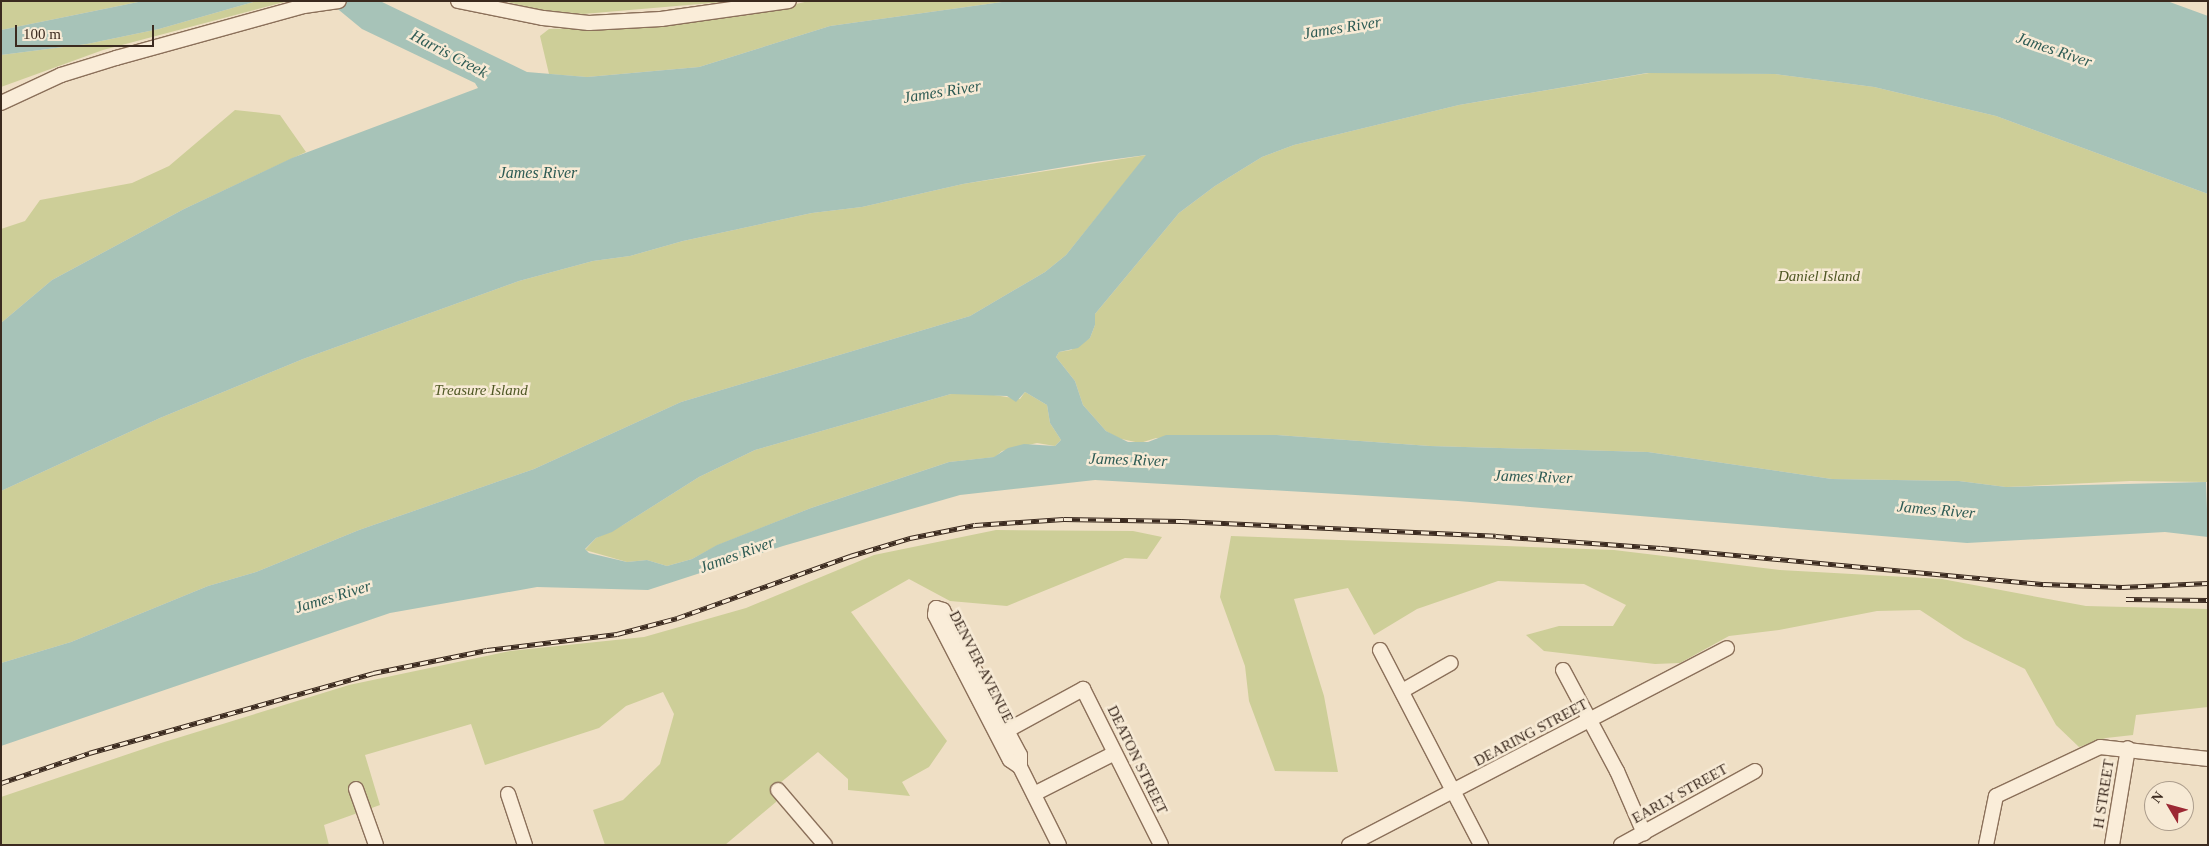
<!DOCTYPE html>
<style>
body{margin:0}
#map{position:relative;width:2209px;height:846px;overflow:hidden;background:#efdfc5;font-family:Georgia,serif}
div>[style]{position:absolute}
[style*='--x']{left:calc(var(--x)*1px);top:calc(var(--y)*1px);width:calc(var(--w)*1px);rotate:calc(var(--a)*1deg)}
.green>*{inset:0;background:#cdce98}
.water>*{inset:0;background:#a7c3b8}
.roads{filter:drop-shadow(1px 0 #8b705a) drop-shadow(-1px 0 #8b705a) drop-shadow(0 1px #8b705a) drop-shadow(0 -1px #8b705a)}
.minor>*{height:14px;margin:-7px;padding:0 7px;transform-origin:7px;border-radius:7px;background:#faedd9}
.rail>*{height:4.5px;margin-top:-2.25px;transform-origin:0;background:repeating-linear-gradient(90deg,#f7ead5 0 8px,#3b2a1f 0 16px);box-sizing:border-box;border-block:1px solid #3b2a1f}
span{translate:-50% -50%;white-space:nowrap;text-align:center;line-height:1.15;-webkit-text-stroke:5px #f7ead5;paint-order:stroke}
.park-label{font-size:15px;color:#505825;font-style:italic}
.street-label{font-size:15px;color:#3b2a1f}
.water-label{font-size:16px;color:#2d5b54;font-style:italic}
.frame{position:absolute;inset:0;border:2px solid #3b2a1f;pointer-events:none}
.north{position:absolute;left:2144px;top:781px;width:50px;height:50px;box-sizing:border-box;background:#f7ead5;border:1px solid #ac9d8c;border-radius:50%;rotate:307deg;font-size:14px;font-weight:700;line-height:20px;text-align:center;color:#3b2a1f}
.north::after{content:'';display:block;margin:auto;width:18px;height:22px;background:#9c2934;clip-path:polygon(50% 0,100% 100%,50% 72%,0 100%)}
.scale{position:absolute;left:15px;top:25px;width:139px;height:22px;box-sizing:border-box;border:2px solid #3b2a1f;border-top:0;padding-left:6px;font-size:15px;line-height:18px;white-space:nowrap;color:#3b2a1f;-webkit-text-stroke:4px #f7ead5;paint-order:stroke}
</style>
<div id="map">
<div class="green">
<i style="clip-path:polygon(1px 1px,143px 1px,1px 30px)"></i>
<i style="clip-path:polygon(257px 1px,288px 1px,103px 50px,1px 87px,1px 55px,87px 44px,159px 29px)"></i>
<i style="clip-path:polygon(504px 1px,735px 1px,583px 14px,534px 9px)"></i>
<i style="clip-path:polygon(809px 1px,1009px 1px,830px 26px,699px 67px,587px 77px,549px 74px,540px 36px,549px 29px,670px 25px,749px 15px)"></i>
<i style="clip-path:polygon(1661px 71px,1775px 74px,1874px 87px,1996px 116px,2208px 194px,2208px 482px,2130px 481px,2006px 487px,1959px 481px,1832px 479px,1648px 452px,1430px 446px,1277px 435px,1156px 438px,1140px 443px,1117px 438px,1106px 431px,1083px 405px,1075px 381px,1056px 357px,1059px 352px,1071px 350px,1090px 338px,1095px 325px,1095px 314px,1179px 213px,1215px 186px,1262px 157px,1294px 145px,1459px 105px)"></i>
<i style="clip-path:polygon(235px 110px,280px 115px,306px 152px,184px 209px,52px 280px,1px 323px,1px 229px,25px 221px,40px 200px,132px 183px,169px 166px)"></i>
<i style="clip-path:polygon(1147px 155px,1066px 255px,1045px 272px,970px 316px,681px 402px,534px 469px,359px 530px,256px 572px,208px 586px,71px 642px,1px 663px,1px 491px,160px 418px,303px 359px,519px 281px,593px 261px,630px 256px,683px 241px,812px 213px,862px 207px,963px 184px)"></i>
<i style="clip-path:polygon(1025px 392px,1047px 405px,1050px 423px,1061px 440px,1055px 446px,1037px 443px,1002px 451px,995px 457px,949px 462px,811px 508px,718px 545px,692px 559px,667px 566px,647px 560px,627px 562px,585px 550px,596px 538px,623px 525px,699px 477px,755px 450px,951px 394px,981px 393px,1020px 399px)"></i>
<i style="clip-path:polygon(996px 530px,1133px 531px,1162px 537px,1147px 559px,1125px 558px,1007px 606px,950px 601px,909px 579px,851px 612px,947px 741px,929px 767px,902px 782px,910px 796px,848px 790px,848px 779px,818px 752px,780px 783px,776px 802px,725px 845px,605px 845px,593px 810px,623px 800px,660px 764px,674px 714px,663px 692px,626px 706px,599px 728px,485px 765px,471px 724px,365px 755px,380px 805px,324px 825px,329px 845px,1px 845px,1px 797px,161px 743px,349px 685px,510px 651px,644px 637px,746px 608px,874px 555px)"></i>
<i style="clip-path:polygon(1231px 536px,1614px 550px,1780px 570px,1942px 579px,2086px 606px,2208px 609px,2208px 707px,2136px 715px,2133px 735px,2106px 738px,2079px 747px,2056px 725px,2025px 669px,1964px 639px,1920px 610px,1877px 611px,1779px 630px,1729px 636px,1680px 663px,1655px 664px,1544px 651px,1526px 635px,1559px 626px,1613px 626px,1626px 605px,1584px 584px,1498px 581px,1417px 609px,1374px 635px,1348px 588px,1294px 599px,1324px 696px,1338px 772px,1275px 771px,1249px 701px,1245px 666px,1220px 597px)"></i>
</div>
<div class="water">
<i style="clip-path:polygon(143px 1px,257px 1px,159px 29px,87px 44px,1px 55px,1px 30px)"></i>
<i style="clip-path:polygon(evenodd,328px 1px,380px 1px,527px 72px,587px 77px,699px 67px,830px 26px,1009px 1px,2167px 1px,2208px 16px,2208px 194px,1996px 116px,1874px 87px,1775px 74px,1647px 73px,1459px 105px,1294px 145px,1262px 157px,1215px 186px,1179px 213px,1095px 314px,1095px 325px,1090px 338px,1078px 348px,1059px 352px,1056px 357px,1075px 381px,1083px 405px,1106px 431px,1128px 442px,1148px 442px,1166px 435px,1277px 435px,1430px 446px,1648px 452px,1832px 479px,1959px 481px,2006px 487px,2206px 482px,2208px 537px,2165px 532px,1967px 543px,1458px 501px,1095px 480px,960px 495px,783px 546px,648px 590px,537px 587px,390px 613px,1px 746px,1px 663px,71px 642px,208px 586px,256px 572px,359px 530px,534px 469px,681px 402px,970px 316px,1045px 272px,1066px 255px,1146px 155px,1094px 162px,963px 184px,862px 207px,812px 213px,683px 241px,630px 256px,593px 261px,519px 281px,303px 359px,160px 418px,1px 491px,1px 323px,52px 280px,184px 209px,292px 158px,478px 88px,475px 83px,362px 29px,328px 1px,1025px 392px,1047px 405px,1050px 423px,1061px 440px,1055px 446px,1024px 444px,1008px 448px,994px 457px,949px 462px,811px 508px,717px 545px,692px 559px,667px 566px,647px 560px,627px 562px,589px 553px,585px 549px,596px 538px,612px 532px,699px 477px,755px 450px,951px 394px,1007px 396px,1016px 402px,1025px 392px)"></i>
</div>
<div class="roads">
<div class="minor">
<i style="--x:458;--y:1;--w:87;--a:11.3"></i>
<i style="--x:543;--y:18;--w:46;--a:6.2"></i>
<i style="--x:589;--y:23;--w:72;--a:-3.2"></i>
<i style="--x:661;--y:19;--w:129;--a:-8"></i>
<i style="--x:1;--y:103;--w:66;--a:-25"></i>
<i style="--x:61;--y:75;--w:58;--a:-17.2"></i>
<i style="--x:116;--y:58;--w:195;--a:-15.5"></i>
<i style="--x:304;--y:6;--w:35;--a:-8"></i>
<i style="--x:1380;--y:650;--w:220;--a:62.6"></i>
<i style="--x:1563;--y:670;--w:115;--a:61.9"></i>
<i style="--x:1617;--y:771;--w:68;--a:66.5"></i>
<i style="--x:1402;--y:691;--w:56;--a:-29.7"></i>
<i style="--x:1006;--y:731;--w:88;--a:-28.6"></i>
<i style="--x:1083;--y:689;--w:174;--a:63.4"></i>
<i style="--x:1020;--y:767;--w:12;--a:-90"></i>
<i style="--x:1020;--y:755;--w:164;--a:-118"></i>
<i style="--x:943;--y:610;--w:7;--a:-164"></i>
<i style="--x:936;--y:608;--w:7;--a:98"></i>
<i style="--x:935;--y:615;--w:163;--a:62.7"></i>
<i style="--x:1010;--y:760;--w:12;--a:35"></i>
<i style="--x:1020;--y:767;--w:87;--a:63.4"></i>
<i style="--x:356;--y:789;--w:59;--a:70.3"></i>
<i style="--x:778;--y:790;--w:72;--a:49.5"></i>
<i style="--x:508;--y:794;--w:54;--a:71.6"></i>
<i style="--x:1034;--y:794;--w:89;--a:-26.9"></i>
<i style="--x:1349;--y:845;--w:426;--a:-27.5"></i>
<i style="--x:1621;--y:845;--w:153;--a:-28.9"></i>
<i style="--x:1986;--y:845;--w:50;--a:-78.5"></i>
<i style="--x:1996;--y:796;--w:115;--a:-25.2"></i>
<i style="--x:2100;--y:747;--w:109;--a:6.3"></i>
<i style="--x:2112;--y:845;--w:98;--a:-80.6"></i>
</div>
</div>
<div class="rail">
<i style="--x:2126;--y:599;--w:82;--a:0.7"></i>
<i style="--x:1;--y:783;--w:93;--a:-18.8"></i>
<i style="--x:89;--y:753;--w:295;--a:-15.7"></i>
<i style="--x:373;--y:673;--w:116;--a:-11.4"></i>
<i style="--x:487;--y:650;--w:131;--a:-7"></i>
<i style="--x:617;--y:634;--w:62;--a:-14.9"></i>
<i style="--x:677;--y:618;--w:184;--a:-19.7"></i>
<i style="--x:850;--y:556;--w:63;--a:-16.7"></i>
<i style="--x:910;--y:538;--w:66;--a:-11.3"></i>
<i style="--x:975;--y:525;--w:89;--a:-3.9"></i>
<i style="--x:1064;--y:519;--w:117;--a:1"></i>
<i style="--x:1181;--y:521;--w:315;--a:2.7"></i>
<i style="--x:1496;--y:536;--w:165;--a:4.2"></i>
<i style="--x:1661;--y:548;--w:385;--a:5.4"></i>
<i style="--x:2044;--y:584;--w:78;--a:2.2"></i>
<i style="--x:2122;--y:587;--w:86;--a:-2.7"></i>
</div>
<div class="park-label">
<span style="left:1819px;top:277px">Daniel Island</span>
<span style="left:481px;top:391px">Treasure Island</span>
</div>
<div class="street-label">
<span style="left:981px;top:667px;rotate:63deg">DENVER AVENUE</span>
<span style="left:1531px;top:733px;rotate:-28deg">DEARING STREET</span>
<span style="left:1137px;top:760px;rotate:64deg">DEATON STREET</span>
<span style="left:1680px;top:794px;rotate:-29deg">EARLY STREET</span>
<span style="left:2104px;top:794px;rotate:-81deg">H STREET</span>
</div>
<div class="water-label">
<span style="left:1342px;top:28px;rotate:-9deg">James River</span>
<span style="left:2054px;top:50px;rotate:19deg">James River</span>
<span style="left:449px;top:54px;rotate:28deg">Harris Creek</span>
<span style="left:942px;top:92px;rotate:-9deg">James River</span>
<span style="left:538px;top:173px">James River</span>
<span style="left:1128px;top:460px;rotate:2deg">James River</span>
<span style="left:1533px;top:477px;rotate:2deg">James River</span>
<span style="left:1936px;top:510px;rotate:5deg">James River</span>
<span style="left:737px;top:555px;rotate:-20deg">James River</span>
<span style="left:333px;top:597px;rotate:-17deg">James River</span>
</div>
<div class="frame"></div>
<div class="north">N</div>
<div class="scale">100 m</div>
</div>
